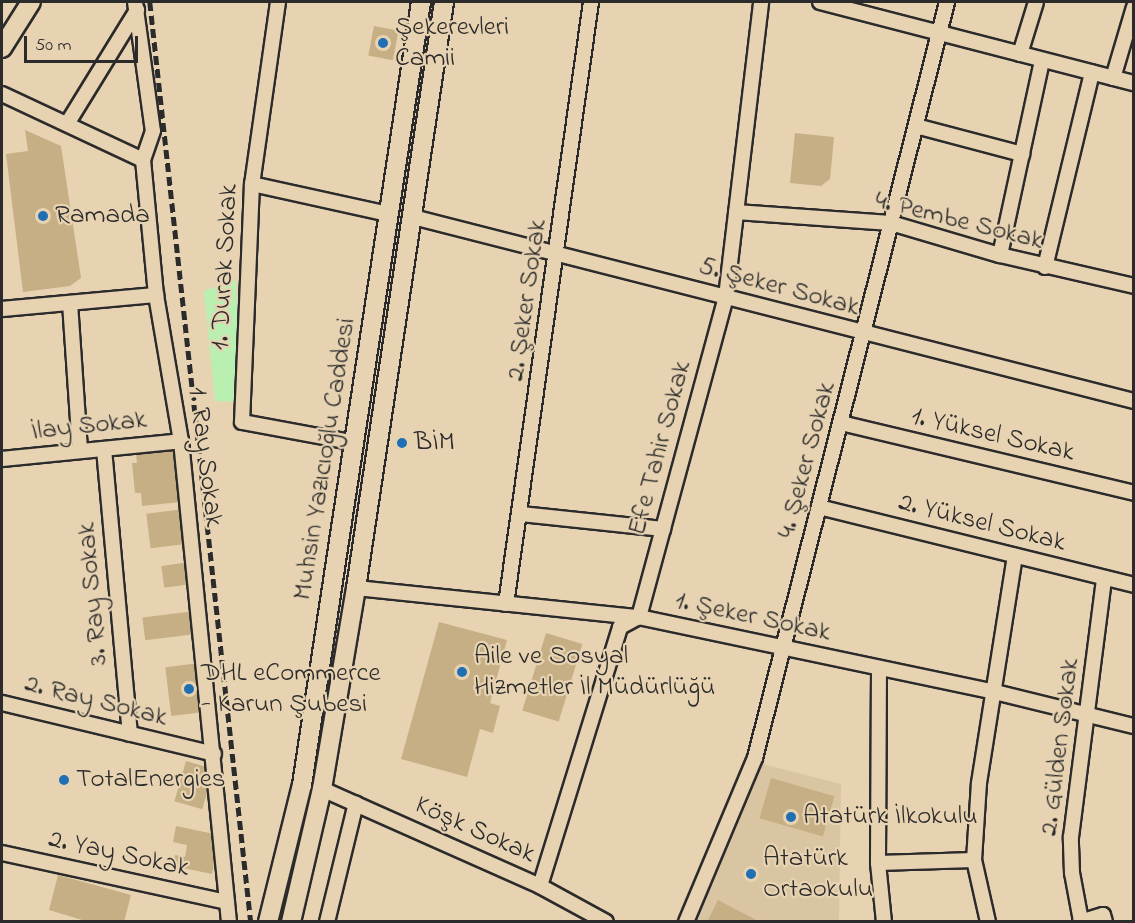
<!DOCTYPE html>
<meta charset="utf-8">
<style>
body{margin:0}
#map{position:relative;width:1135px;height:923px;overflow:hidden;background:#e7d3b2;font-family:"Indie Flower",sans-serif}
div>[style]{position:absolute}
[style*='--x']{left:calc(var(--x)*1px);top:calc(var(--y)*1px);width:calc(var(--w)*1px);rotate:calc(var(--a)*1deg)}
.built>*{inset:0;background:#d9c5a2}
.green>*{inset:0;background:#b9efb0}
.building>*{inset:0;background:#c6af84;transform-origin:0 0}
.roads{filter:drop-shadow(2px 0 #2b2b2b) drop-shadow(-2px 0 #2b2b2b) drop-shadow(0 2px #2b2b2b) drop-shadow(0 -2px #2b2b2b)}
.minor>*{height:14px;margin:-7px;padding:0 7px;transform-origin:7px;border-radius:7px;background:#e7d3b2}
.tertiary>*{height:18px;margin:-9px;padding:0 9px;transform-origin:9px;border-radius:9px;background:#e7d3b2}
.rail>*{height:4.5px;margin-top:-2.25px;transform-origin:0;background:repeating-linear-gradient(90deg,#2b2b2b 0 9px,transparent 0 13.5px)}
.dots>*{width:16px;height:16px;translate:-50% -50%;box-sizing:border-box;border:3px solid #e7d3b2;border-radius:50%}
span{translate:-50% -50%;white-space:nowrap;text-align:center;line-height:1.15;-webkit-text-stroke:4.5px #e7d3b2;paint-order:stroke}
.poi-label{font-size:27px;color:#2b2b2b}
.left{translate:0 -50%;text-align:left}
.street-label{font-size:27px;color:#2b2b2b}
.frame{position:absolute;inset:0;border:3px solid #2b2b2b;pointer-events:none}
.scale{position:absolute;left:24px;top:36px;width:114px;height:27px;box-sizing:border-box;border:3px solid #2b2b2b;border-top:0;padding-left:8px;font-size:18px;line-height:21px;white-space:nowrap;color:#2b2b2b;-webkit-text-stroke:4px #e7d3b2;paint-order:stroke}
</style>
<div id="map">
<div class="built">
<i style="clip-path:polygon(763px 764px,841px 784px,839px 921px,697px 922px)"></i>
</div>
<div class="green">
<i style="clip-path:polygon(236px 280px,240px 402px,215px 401px,204px 291px)"></i>
</div>
<div class="building">
<i style="left:374px;top:26px;width:25px;height:30px;rotate:11deg"></i>
<i style="clip-path:polygon(25px 130px,61px 146px,81px 278px,70px 286px,23px 292px,6px 154px,28px 151px)"></i>
<i style="clip-path:polygon(795px 133px,834px 137px,830px 179px,821px 186px,790px 183px)"></i>
<i style="clip-path:polygon(175px 450px,180px 502px,142px 506px,141px 493px,135px 493px,132px 463px,137px 463px,136px 454px)"></i>
<i style="left:184px;top:509px;width:35px;height:38px;rotate:83deg"></i>
<i style="left:190px;top:562px;width:22px;height:29px;rotate:82deg"></i>
<i style="left:195px;top:611px;width:23px;height:53px;rotate:83deg"></i>
<i style="clip-path:polygon(439px 622px,507px 640px,490px 703px,500px 706px,493px 733px,480px 729px,467px 777px,401px 759px)"></i>
<i style="left:546px;top:633px;width:38px;height:81px;rotate:17deg"></i>
<i style="left:200px;top:663px;width:49px;height:35px;rotate:83deg"></i>
<i style="left:186px;top:761px;width:29px;height:42px;rotate:16deg"></i>
<i style="left:771px;top:778px;width:66px;height:42px;rotate:16deg"></i>
<i style="clip-path:polygon(176px 826px,219px 835px,212px 874px,173px 866px,175px 855px,185px 857px,187px 845px,173px 842px)"></i>
<i style="clip-path:polygon(58px 875px,131px 895px,124px 922px,89px 922px,49px 910px)"></i>
<i style="clip-path:polygon(718px 900px,760px 922px,707px 922px)"></i>
</div>
<div class="roads">
<div class="minor">
<i style="--x:135;--y:2;--w:130;--a:82.1"></i>
<i style="--x:153;--y:131;--w:31;--a:109"></i>
<i style="--x:143;--y:160;--w:136;--a:84.5"></i>
<i style="--x:156;--y:295;--w:148;--a:80.3"></i>
<i style="--x:181;--y:441;--w:483;--a:84.3"></i>
<i style="--x:278;--y:2;--w:184;--a:98.1"></i>
<i style="--x:252;--y:184;--w:238;--a:92.4"></i>
<i style="--x:242;--y:422;--w:115;--a:10.5"></i>
<i style="--x:820;--y:2;--w:324;--a:14.5"></i>
<i style="--x:1020;--y:54;--w:54;--a:-72.9"></i>
<i style="--x:1113;--y:78;--w:74;--a:-73.5"></i>
<i style="--x:2;--y:94;--w:156;--a:25.1"></i>
<i style="--x:67;--y:124;--w:134;--a:-58.4"></i>
<i style="--x:916;--y:126;--w:110;--a:14.8"></i>
<i style="--x:252;--y:184;--w:140;--a:12.4"></i>
<i style="--x:736;--y:212;--w:155;--a:4.1"></i>
<i style="--x:891;--y:223;--w:114;--a:16.4"></i>
<i style="--x:1000;--y:255;--w:138;--a:13"></i>
<i style="--x:413;--y:217;--w:744;--a:14.32"></i>
<i style="--x:1000;--y:255;--w:198;--a:-77.8"></i>
<i style="--x:1045;--y:267;--w:200;--a:-76.4"></i>
<i style="--x:70;--y:303;--w:148;--a:86.1"></i>
<i style="--x:2;--y:309;--w:155;--a:-5.2"></i>
<i style="--x:841;--y:423;--w:301;--a:13.4"></i>
<i style="--x:104;--y:449;--w:286;--a:84.8"></i>
<i style="--x:2;--y:459;--w:180;--a:-5.7"></i>
<i style="--x:819;--y:507;--w:325;--a:13.9"></i>
<i style="--x:521;--y:514;--w:143;--a:6"></i>
<i style="--x:356;--y:588;--w:284;--a:5.9"></i>
<i style="--x:639;--y:617;--w:360;--a:11.9"></i>
<i style="--x:991;--y:691;--w:147;--a:13.8"></i>
<i style="--x:506;--y:604;--w:608;--a:-81.96"></i>
<i style="--x:879;--y:669;--w:194;--a:90.3"></i>
<i style="--x:878;--y:863;--w:59;--a:84.2"></i>
<i style="--x:2;--y:703;--w:218;--a:13.5"></i>
<i style="--x:322;--y:789;--w:239;--a:24"></i>
<i style="--x:540;--y:886;--w:75;--a:28.6"></i>
<i style="--x:2;--y:853;--w:230;--a:12.3"></i>
<i style="--x:878;--y:863;--w:96;--a:-1.8"></i>
<i style="--x:540;--y:886;--w:271;--a:-72.8"></i>
<i style="--x:620;--y:627;--w:21;--a:-28"></i>
<i style="--x:639;--y:617;--w:332;--a:-74.8"></i>
<i style="--x:726;--y:297;--w:297;--a:-83.2"></i>
<i style="--x:1081;--y:921;--w:49;--a:-100.6"></i>
<i style="--x:1072;--y:873;--w:36;--a:-92"></i>
<i style="--x:1071;--y:837;--w:260;--a:-82.7"></i>
<i style="--x:327;--y:922;--w:122;--a:-76.3"></i>
<i style="--x:686;--y:922;--w:178;--a:-67.2"></i>
<i style="--x:755;--y:758;--w:780;--a:-75.75"></i>
<i style="--x:988;--y:922;--w:64;--a:-102.7"></i>
<i style="--x:974;--y:860;--w:77;--a:-86.3"></i>
<i style="--x:979;--y:783;--w:230;--a:-81"></i>
<i style="--x:1080;--y:922;--w:24;--a:-17"></i>
<i style="--x:1103;--y:915;--w:7;--a:74"></i>
</div>
<div class="tertiary">
<i style="--x:2;--y:48;--w:54;--a:-57.8"></i>
<i style="--x:268;--y:922;--w:141;--a:-76.1"></i>
<i style="--x:302;--y:785;--w:792;--a:-81.36"></i>
<i style="--x:291;--y:922;--w:137;--a:-76.9"></i>
<i style="--x:322;--y:789;--w:204;--a:-80.4"></i>
<i style="--x:356;--y:588;--w:593;--a:-81.46"></i>
</div>
</div>
<div class="rail">
<i style="--x:150;--y:2;--w:926;--a:83.74"></i>
</div>
<div class="dots">
<i style="left:383px;top:43px;background:#1f6fb2"></i>
<i style="left:43px;top:216px;background:#1f6fb2"></i>
<i style="left:402px;top:443px;background:#1f6fb2"></i>
<i style="left:462px;top:672px;background:#1f6fb2"></i>
<i style="left:189px;top:689px;background:#1f6fb2"></i>
<i style="left:64px;top:780px;background:#1f6fb2"></i>
<i style="left:791px;top:817px;background:#1f6fb2"></i>
<i style="left:751px;top:874px;background:#1f6fb2"></i>
</div>
<div class="poi-label">
<span class="left" style="left:395px;top:43px">Şekerevleri<br>Camii</span>
<span class="left" style="left:55px;top:216px">Ramada</span>
<span class="left" style="left:414px;top:443px">BİM</span>
<span class="left" style="left:474px;top:672px">Aile ve Sosyal<br>Hizmetler İl Müdürlüğü</span>
<span class="left" style="left:201px;top:689px">DHL eCommerce<br>- Karun Şubesi</span>
<span class="left" style="left:76px;top:780px">TotalEnergies</span>
<span class="left" style="left:803px;top:817px">Atatürk İlkokulu</span>
<span class="left" style="left:763px;top:874px">Atatürk<br>Ortaokulu</span>
</div>
<div class="street-label">
<span style="left:959px;top:221px;rotate:14deg">4. Pembe Sokak</span>
<span style="left:225px;top:267px;rotate:-87deg">1. Durak Sokak</span>
<span style="left:779px;top:287px;rotate:15deg">5. Şeker Sokak</span>
<span style="left:527px;top:300px;rotate:-82deg">2. Şeker Sokak</span>
<span style="left:89px;top:426px;rotate:-6deg">İlay Sokak</span>
<span style="left:993px;top:435px;rotate:13deg">1. Yüksel Sokak</span>
<span style="left:660px;top:448px;rotate:-75deg">Efe Tahir Sokak</span>
<span style="left:205px;top:457px;rotate:83deg">1. Ray Sokak</span>
<span style="left:325px;top:459px;rotate:-81deg">Muhsin Yazıcıoğlu Caddesi</span>
<span style="left:807px;top:460px;rotate:-75deg">4. Şeker Sokak</span>
<span style="left:982px;top:523px;rotate:14deg">2. Yüksel Sokak</span>
<span style="left:93px;top:594px;rotate:-95deg">3. Ray Sokak</span>
<span style="left:753px;top:617px;rotate:12deg">1. Şeker Sokak</span>
<span style="left:96px;top:701px;rotate:14deg">2. Ray Sokak</span>
<span style="left:1060px;top:747px;rotate:-83deg">2. Gülden Sokak</span>
<span style="left:475px;top:830px;rotate:24deg">Köşk Sokak</span>
<span style="left:119px;top:854px;rotate:12deg">2. Yay Sokak</span>
</div>
<div class="frame"></div>
<div class="scale">50 m</div>
</div>
